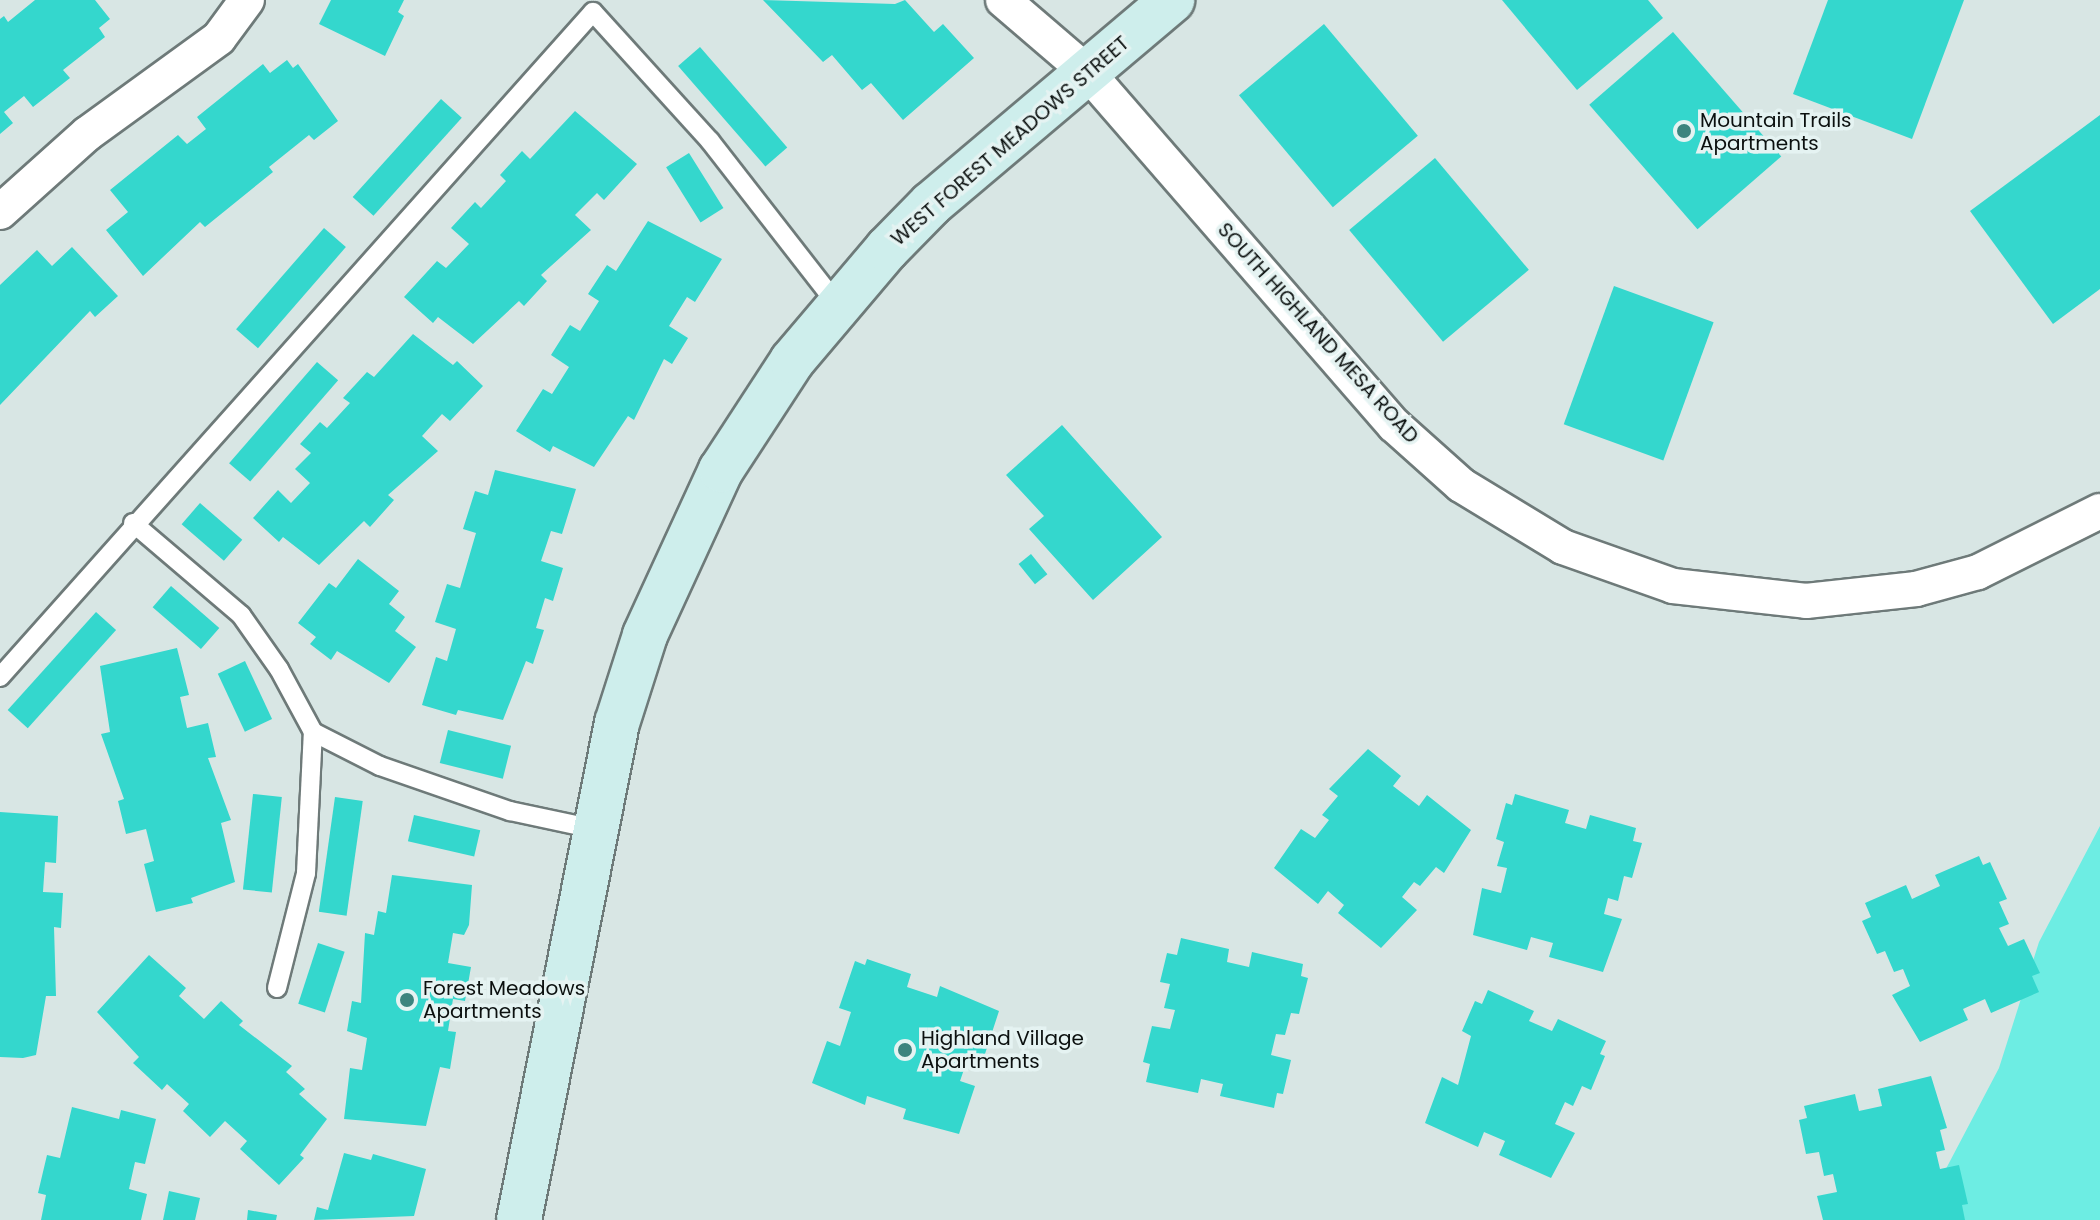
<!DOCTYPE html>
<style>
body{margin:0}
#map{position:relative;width:2100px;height:1220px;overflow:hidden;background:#d8e6e4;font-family:Poppins,sans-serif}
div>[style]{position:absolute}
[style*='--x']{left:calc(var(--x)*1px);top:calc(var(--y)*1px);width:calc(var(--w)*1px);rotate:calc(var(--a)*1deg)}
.green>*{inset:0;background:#6dede3}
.building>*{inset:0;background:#34d7cd;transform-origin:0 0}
.roads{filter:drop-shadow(2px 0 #6e7a79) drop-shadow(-2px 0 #6e7a79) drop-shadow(0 2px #6e7a79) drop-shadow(0 -2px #6e7a79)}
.lane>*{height:18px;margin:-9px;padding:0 9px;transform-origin:9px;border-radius:9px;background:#fff}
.street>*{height:34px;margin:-17px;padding:0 17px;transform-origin:17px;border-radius:17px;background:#fff}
.secondary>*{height:44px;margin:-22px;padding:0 22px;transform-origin:22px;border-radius:22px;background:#ceeeec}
.dots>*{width:22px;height:22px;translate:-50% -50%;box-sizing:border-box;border:4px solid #e5f3f2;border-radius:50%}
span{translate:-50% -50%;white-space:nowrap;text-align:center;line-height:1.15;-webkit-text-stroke:7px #e5f3f2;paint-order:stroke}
.poi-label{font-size:20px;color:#0b100f}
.left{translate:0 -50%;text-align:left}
.street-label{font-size:20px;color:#0b100f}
</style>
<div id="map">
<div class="green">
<i style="clip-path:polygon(2100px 826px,2100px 1220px,1919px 1220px,1999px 1068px,2039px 942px)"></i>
</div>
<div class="building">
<i style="clip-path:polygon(35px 0,95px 0,110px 19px,99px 28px,105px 37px,63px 70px,70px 78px,33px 107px,24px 96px,4px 112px,13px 123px,0 134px,0 19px,4px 16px,8px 22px)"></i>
<i style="clip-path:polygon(331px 0,404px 0,398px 12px,404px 16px,385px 56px,319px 24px)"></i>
<i style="clip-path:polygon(763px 0,895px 4px,905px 0,934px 32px,943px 24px,974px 58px,903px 120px,871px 83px,862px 90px,832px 55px,823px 62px)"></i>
<i style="clip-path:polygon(1502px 0,1648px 0,1663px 18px,1577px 90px)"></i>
<i style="clip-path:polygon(1828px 0,1964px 0,1912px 139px,1793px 94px)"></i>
<i style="left:1324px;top:24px;width:146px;height:111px;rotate:50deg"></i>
<i style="left:1673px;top:32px;width:165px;height:111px;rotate:49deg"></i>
<i style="left:700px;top:47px;width:133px;height:29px;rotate:49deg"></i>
<i style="clip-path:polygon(287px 60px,293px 68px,298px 64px,338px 121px,314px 140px,309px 135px,269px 167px,273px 172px,205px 227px,200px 222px,143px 276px,106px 230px,128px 212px,110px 190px,178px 135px,187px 144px,206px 129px,197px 117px,263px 64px,270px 73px)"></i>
<i style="left:441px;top:99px;width:28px;height:132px;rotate:42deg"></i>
<i style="clip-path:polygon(575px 111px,637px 164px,604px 200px,597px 193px,575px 215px,591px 230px,541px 275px,547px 281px,524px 306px,519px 301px,473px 344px,438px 317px,433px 323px,404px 297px,437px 261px,446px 268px,469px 244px,451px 228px,475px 202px,481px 208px,506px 181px,500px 175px,522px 151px,530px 159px)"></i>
<i style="clip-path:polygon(2100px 115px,2100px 289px,2053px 324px,1970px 211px)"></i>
<i style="left:689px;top:153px;width:65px;height:27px;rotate:58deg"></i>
<i style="left:1435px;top:158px;width:146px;height:112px;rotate:50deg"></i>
<i style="clip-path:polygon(648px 221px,722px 259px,695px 302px,687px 297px,669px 326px,688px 338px,672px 364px,664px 359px,634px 420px,628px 416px,594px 467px,553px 446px,550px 452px,516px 431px,543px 389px,552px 394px,569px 367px,551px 355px,570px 325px,580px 331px,599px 301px,588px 294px,607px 265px,616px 271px)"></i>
<i style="left:324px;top:228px;width:29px;height:134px;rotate:41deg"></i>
<i style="clip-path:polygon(72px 247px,118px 296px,95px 317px,90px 311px,0 405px,0 285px,37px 250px,52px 266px)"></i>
<i style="left:1614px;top:286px;width:106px;height:147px;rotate:20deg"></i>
<i style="clip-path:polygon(413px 334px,453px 365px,457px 361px,483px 386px,450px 421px,442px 414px,422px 436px,438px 451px,388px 495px,394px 500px,370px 527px,364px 521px,319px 565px,283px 537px,279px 542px,253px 518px,278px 490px,291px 503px,310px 483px,295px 469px,311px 453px,300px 444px,320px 422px,327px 428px,350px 403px,343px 398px,367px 372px,374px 377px)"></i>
<i style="left:317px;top:362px;width:28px;height:134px;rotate:41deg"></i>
<i style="clip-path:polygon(1062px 425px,1162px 537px,1093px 600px,1029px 529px,1044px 516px,1006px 475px)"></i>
<i style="clip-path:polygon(495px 470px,576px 489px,562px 534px,551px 531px,541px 561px,563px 568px,553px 601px,545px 598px,536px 628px,544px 630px,533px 664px,526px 661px,503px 720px,458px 710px,456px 715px,422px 705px,436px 657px,447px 661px,456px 629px,435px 622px,447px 584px,460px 588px,476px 533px,463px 529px,475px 491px,488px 495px)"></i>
<i style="left:200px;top:503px;width:56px;height:28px;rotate:41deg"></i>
<i style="left:1031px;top:554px;width:26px;height:16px;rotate:51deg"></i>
<i style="clip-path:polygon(358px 559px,399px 591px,389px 604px,405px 617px,395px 631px,416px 647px,389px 683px,337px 651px,331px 660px,310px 644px,316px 637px,298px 623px,329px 583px,336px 588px)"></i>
<i style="left:171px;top:586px;width:64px;height:28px;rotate:41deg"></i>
<i style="left:96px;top:612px;width:27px;height:132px;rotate:42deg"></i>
<i style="clip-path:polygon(177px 648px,189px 695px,180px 697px,187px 728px,208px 723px,216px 757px,208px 758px,231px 820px,221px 823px,235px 882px,191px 898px,193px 903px,156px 912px,144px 864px,154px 861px,146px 829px,126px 834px,118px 801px,124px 799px,101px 734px,110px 732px,100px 666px)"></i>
<i style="left:245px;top:661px;width:64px;height:30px;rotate:65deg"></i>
<i style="left:448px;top:730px;width:65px;height:34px;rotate:14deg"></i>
<i style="clip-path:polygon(1368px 749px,1401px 776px,1393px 786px,1419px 806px,1427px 795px,1471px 830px,1444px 873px,1436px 867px,1420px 886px,1414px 882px,1402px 897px,1417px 910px,1381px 948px,1338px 913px,1344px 905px,1328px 891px,1318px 904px,1274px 868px,1301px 829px,1315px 838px,1329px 820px,1322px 815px,1338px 796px,1329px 789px)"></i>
<i style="left:253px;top:794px;width:29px;height:96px;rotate:6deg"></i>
<i style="clip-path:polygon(1515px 794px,1569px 810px,1565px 823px,1586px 829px,1590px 815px,1636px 828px,1633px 841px,1642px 843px,1632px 878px,1624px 876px,1618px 901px,1608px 898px,1604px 914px,1622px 919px,1603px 972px,1549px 957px,1553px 943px,1531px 937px,1527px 950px,1473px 935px,1482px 888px,1501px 893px,1507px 868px,1497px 866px,1504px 842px,1496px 839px,1506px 803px,1512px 805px)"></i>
<i style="left:335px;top:797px;width:28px;height:116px;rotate:8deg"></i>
<i style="clip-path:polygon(0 812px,58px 816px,56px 863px,45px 862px,43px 892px,63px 893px,61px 928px,54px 927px,56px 996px,46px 996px,36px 1055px,23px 1058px,0 1057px)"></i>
<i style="left:414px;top:815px;width:68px;height:27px;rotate:13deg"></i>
<i style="clip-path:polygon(1979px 856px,1983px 865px,1990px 862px,2007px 899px,1999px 902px,2009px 924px,1999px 928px,2008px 946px,2024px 939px,2040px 973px,2032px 976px,2039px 992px,1991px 1013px,1985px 999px,1963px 1009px,1968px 1020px,1920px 1042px,1892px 995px,1910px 986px,1903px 969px,1894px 972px,1885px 951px,1877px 954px,1862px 921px,1871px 917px,1865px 903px,1906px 885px,1912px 899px,1940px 886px,1935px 875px)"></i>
<i style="clip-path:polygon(392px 875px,472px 885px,469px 925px,464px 935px,453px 933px,448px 963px,471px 967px,465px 1001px,453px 999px,448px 1031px,456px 1032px,450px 1069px,440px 1067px,426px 1126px,344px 1119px,350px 1068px,362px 1070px,367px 1038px,347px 1031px,352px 1001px,361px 1003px,365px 933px,374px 935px,378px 911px,386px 913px)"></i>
<i style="clip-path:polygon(1181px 938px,1229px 949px,1227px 962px,1249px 967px,1252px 952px,1303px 964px,1301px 976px,1308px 978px,1299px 1014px,1291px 1013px,1285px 1035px,1276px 1034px,1271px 1055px,1291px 1060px,1283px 1094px,1277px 1093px,1274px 1108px,1220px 1096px,1223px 1084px,1201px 1079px,1198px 1093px,1146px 1082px,1150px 1064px,1143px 1062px,1152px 1026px,1170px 1029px,1175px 1010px,1164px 1008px,1170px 984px,1160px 982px,1167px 953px,1177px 955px)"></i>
<i style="left:318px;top:943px;width:28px;height:64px;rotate:18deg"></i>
<i style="clip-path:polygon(149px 955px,186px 988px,179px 996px,204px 1019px,221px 1001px,243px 1021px,239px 1025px,292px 1066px,286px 1072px,305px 1089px,299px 1094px,327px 1119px,300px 1155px,304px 1158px,279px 1185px,240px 1149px,247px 1141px,225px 1121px,210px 1137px,183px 1111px,189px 1104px,167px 1084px,162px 1090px,133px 1063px,139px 1057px,97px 1012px)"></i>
<i style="clip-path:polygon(867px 959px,911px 974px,907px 987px,937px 997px,940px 986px,999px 1011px,983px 1060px,969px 1055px,960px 1081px,975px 1086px,959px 1134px,903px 1119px,906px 1109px,867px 1096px,865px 1105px,812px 1083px,827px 1041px,840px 1046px,851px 1012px,839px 1008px,855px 961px,865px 965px)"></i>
<i style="clip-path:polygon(1488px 990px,1534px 1011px,1529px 1021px,1552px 1031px,1558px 1019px,1606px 1041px,1600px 1054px,1605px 1056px,1591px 1090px,1582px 1086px,1573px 1106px,1565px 1102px,1555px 1124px,1575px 1133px,1551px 1178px,1499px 1155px,1505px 1141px,1484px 1132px,1478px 1147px,1425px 1123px,1442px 1077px,1458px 1085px,1471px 1036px,1462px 1031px,1475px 1001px,1482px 1004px)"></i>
<i style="clip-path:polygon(1931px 1076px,1947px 1128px,1940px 1130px,1945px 1150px,1936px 1152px,1940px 1169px,1959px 1165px,1968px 1204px,1962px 1205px,1965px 1220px,1823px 1220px,1817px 1196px,1837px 1192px,1833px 1174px,1824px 1176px,1819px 1152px,1806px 1154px,1799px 1120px,1807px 1118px,1804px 1106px,1855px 1094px,1859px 1111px,1882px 1106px,1878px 1089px)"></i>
<i style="clip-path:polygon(72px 1107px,119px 1119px,121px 1110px,156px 1119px,145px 1164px,135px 1162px,129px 1189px,147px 1194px,141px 1220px,41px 1220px,46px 1195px,38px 1193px,47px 1155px,60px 1158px)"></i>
<i style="clip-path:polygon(344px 1153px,371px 1160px,373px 1154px,426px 1169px,414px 1216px,314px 1220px,317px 1207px,328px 1210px)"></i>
<i style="clip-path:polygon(169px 1191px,200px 1198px,195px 1220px,163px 1220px)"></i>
<i style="clip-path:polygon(248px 1210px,277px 1215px,276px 1220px,247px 1220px)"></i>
</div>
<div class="roads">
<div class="lane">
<i style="--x:133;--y:523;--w:142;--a:40.4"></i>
<i style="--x:241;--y:615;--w:66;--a:54.9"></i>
<i style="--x:279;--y:669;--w:72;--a:61.6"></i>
<i style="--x:313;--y:732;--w:75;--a:26.9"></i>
<i style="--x:380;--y:766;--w:138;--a:19.1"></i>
<i style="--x:510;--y:811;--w:87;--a:12"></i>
<i style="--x:0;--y:677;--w:891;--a:-48.28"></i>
<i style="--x:593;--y:12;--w:174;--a:47.8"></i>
<i style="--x:710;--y:141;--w:205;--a:52.1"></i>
<i style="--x:277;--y:988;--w:119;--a:-75.8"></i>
<i style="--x:306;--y:873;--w:141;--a:-87.2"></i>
</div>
<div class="street">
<i style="--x:1003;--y:0;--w:111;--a:40.6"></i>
<i style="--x:1087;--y:72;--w:468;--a:49"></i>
<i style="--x:1394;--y:425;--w:90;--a:41.8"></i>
<i style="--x:1461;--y:485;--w:119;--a:31.3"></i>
<i style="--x:1563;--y:547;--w:117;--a:19.5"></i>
<i style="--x:1673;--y:586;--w:134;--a:6.4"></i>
<i style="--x:1806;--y:601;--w:111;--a:-6.2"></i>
<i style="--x:1916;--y:589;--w:64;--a:-15.3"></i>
<i style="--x:1978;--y:572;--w:136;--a:-26.6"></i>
<i style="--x:0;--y:212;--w:117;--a:-41.9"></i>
<i style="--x:87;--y:134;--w:163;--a:-36"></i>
<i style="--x:219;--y:38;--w:47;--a:-53.6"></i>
</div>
<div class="secondary">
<i style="--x:519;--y:1220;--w:507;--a:-78.85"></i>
<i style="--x:617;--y:723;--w:92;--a:-72.3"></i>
<i style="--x:645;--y:635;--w:182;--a:-65.3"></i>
<i style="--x:721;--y:470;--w:130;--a:-56.9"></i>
<i style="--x:792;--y:361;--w:147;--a:-49.7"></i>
<i style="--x:887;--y:249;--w:63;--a:-45.6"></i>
<i style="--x:931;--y:204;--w:316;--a:-40.2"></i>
</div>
</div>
<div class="dots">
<i style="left:1684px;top:131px;background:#3c847e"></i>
<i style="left:407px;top:1000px;background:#3c847e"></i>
<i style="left:905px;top:1050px;background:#3c847e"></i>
</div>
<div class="poi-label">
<span class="left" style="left:1700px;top:132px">Mountain Trails<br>Apartments</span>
<span class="left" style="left:423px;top:1000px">Forest Meadows<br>Apartments</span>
<span class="left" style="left:921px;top:1050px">Highland Village<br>Apartments</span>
</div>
<div class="street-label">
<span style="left:1010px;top:141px;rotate:-41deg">WEST FOREST MEADOWS STREET</span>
<span style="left:1318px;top:333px;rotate:48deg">SOUTH HIGHLAND MESA ROAD</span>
</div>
</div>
